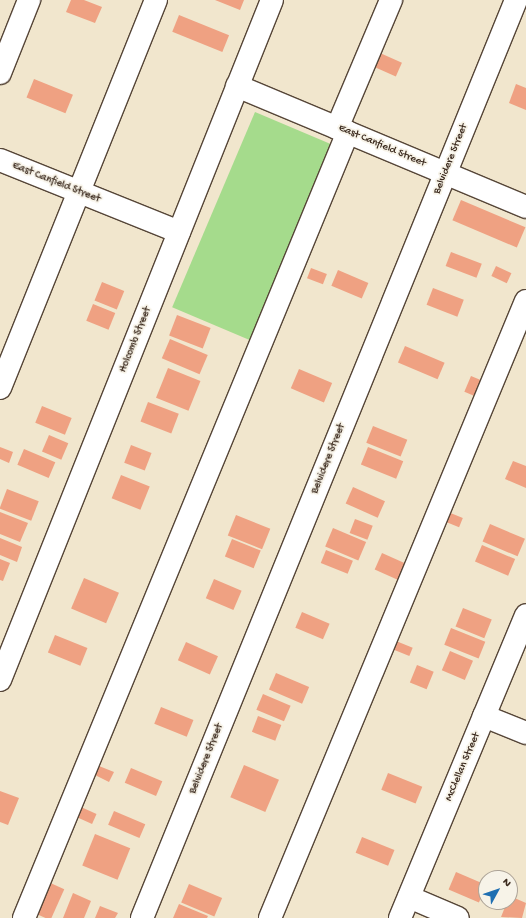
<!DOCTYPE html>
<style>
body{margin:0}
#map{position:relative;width:526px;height:918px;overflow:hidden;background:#f1e6cd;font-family:"Gochi Hand",sans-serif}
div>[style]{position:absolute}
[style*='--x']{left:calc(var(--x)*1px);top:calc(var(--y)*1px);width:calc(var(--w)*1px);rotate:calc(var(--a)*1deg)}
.green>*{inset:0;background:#a5db8c;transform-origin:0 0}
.building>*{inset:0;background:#efa182;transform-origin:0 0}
.roads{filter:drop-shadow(1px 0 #564638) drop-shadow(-1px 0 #564638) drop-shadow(0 1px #564638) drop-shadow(0 -1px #564638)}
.minor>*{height:22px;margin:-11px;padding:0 11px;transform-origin:11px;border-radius:11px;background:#fff}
span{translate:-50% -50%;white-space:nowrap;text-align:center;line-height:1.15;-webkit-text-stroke:3.5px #f7f3e8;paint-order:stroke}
.street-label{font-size:11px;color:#3b2a1e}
.north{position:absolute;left:478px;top:870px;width:40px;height:40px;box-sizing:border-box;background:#f7f3e8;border:1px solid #aca397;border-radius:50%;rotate:50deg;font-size:11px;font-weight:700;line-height:16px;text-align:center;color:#3b2a1e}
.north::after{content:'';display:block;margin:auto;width:14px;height:18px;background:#1f6fb2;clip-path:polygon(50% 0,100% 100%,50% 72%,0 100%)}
</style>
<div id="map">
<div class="green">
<i style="left:255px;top:112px;width:86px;height:212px;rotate:23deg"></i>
</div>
<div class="building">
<i style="clip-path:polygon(71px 0,84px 0,102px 7px,95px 23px,66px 12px)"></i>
<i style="clip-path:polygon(215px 0,244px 0,240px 10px)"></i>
<i style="left:179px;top:15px;width:54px;height:18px;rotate:22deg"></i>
<i style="left:380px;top:53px;width:24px;height:15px;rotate:24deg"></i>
<i style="left:34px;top:79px;width:42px;height:20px;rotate:22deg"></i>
<i style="clip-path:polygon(516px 84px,526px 88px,526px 110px,509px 103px)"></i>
<i style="left:461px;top:200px;width:70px;height:22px;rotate:23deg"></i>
<i style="left:451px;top:252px;width:33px;height:15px;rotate:21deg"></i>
<i style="left:496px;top:266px;width:17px;height:11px;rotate:25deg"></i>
<i style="left:311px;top:268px;width:17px;height:11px;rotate:21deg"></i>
<i style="left:338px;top:270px;width:33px;height:17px;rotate:23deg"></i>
<i style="left:102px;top:282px;width:24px;height:20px;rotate:22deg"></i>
<i style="left:433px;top:288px;width:33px;height:18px;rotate:21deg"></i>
<i style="left:93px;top:304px;width:24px;height:18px;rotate:22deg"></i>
<i style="left:177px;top:315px;width:36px;height:22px;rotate:21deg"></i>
<i style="left:170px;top:339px;width:41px;height:21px;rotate:23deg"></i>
<i style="left:405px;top:346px;width:43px;height:18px;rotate:23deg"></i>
<i style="left:168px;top:368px;width:35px;height:32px;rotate:22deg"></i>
<i style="left:299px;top:369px;width:36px;height:21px;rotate:23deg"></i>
<i style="left:471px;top:376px;width:15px;height:17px;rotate:23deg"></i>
<i style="left:148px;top:402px;width:33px;height:21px;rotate:21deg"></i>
<i style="left:42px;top:406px;width:32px;height:18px;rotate:22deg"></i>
<i style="left:373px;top:426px;width:37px;height:18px;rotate:22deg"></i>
<i style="left:49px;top:435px;width:21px;height:18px;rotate:23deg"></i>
<i style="left:131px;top:445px;width:22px;height:19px;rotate:21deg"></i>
<i style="clip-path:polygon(0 447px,13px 452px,9px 463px,0 459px)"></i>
<i style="left:368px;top:447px;width:38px;height:19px;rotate:22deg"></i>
<i style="left:24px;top:449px;width:34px;height:17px;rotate:23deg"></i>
<i style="clip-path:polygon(513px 461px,526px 466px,526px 488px,505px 479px)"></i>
<i style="left:121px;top:475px;width:31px;height:25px;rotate:22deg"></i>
<i style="left:353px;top:487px;width:35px;height:18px;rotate:24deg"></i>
<i style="left:7px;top:489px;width:34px;height:21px;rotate:21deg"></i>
<i style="clip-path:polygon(0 512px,28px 523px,20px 542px,0 534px)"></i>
<i style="left:448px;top:512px;width:16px;height:10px;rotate:22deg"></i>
<i style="left:236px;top:515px;width:37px;height:22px;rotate:22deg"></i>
<i style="left:355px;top:519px;width:19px;height:15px;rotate:21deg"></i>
<i style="left:490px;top:524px;width:38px;height:19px;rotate:23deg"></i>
<i style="left:333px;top:528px;width:36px;height:20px;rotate:23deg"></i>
<i style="clip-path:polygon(0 538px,22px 547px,17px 562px,0 555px)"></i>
<i style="left:232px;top:539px;width:31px;height:19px;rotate:22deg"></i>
<i style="left:482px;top:545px;width:36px;height:18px;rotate:23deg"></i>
<i style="left:326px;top:550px;width:29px;height:14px;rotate:22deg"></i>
<i style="left:382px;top:553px;width:27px;height:18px;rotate:24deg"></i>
<i style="clip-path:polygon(0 559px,10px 563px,3px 581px,0 580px)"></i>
<i style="left:84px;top:578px;width:38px;height:33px;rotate:23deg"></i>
<i style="left:214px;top:579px;width:30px;height:21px;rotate:23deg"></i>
<i style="left:463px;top:608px;width:31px;height:20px;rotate:22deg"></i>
<i style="left:302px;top:612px;width:30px;height:17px;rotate:23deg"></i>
<i style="left:451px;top:628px;width:37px;height:18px;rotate:22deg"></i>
<i style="left:55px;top:635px;width:35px;height:19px;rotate:22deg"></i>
<i style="left:396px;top:641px;width:18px;height:9px;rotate:22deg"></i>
<i style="left:186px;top:642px;width:35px;height:20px;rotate:24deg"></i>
<i style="left:450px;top:651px;width:25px;height:21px;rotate:23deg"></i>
<i style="left:417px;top:665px;width:18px;height:19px;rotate:22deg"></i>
<i style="left:276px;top:673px;width:36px;height:18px;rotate:23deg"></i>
<i style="left:263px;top:694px;width:30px;height:17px;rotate:23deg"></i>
<i style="left:161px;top:707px;width:35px;height:18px;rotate:22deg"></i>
<i style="left:258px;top:716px;width:25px;height:17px;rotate:21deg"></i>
<i style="left:244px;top:765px;width:38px;height:35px;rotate:23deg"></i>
<i style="clip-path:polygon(99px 766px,114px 772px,109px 782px,95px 775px)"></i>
<i style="left:131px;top:768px;width:34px;height:16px;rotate:23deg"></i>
<i style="left:388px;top:773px;width:37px;height:18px;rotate:22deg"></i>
<i style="clip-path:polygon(0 791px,19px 798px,8px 825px,0 822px)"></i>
<i style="left:81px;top:807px;width:17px;height:11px;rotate:24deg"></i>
<i style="left:114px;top:811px;width:34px;height:15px;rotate:23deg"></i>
<i style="left:95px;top:834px;width:38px;height:34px;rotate:22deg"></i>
<i style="left:362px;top:837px;width:35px;height:17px;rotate:22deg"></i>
<i style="left:456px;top:872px;width:33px;height:19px;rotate:23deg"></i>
<i style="left:46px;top:881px;width:20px;height:34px;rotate:24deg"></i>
<i style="left:189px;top:884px;width:36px;height:20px;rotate:23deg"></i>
<i style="clip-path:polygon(73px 893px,91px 901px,84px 918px,63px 918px)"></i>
<i style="clip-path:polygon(510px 896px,526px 903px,522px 918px,501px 917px,507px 902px,510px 902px)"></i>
<i style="clip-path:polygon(179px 904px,208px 916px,207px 918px,173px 918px)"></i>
<i style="clip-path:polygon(100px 906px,118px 913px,115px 918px,95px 918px)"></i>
</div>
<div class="roads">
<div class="minor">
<i style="--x:0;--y:73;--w:79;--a:-68.3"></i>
<i style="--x:237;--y:86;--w:313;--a:22.7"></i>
<i style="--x:337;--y:128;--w:139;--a:-67.1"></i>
<i style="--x:0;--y:160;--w:193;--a:21.9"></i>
<i style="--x:0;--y:388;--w:418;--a:-68.1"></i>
<i style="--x:0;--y:680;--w:732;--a:-68.2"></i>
<i style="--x:484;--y:716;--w:45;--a:22"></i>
<i style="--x:409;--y:897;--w:53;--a:23.2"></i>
<i style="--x:24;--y:918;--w:850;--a:-67.6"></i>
<i style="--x:142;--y:918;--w:991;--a:-67.83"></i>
<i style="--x:270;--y:918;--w:668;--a:-67.47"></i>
<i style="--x:400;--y:918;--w:328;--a:-67.4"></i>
</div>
</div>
<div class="street-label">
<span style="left:382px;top:146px;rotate:23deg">East Canfield Street</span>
<span style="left:451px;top:159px;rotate:-68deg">Belvidere Street</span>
<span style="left:56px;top:183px;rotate:22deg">East Canfield Street</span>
<span style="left:136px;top:340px;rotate:-68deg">Holcomb Street</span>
<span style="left:329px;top:459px;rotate:-68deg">Belvidere Street</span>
<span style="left:207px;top:759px;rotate:-68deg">Belvidere Street</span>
<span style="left:463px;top:767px;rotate:-67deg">McClellan Street</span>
</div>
<div class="north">N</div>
</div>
